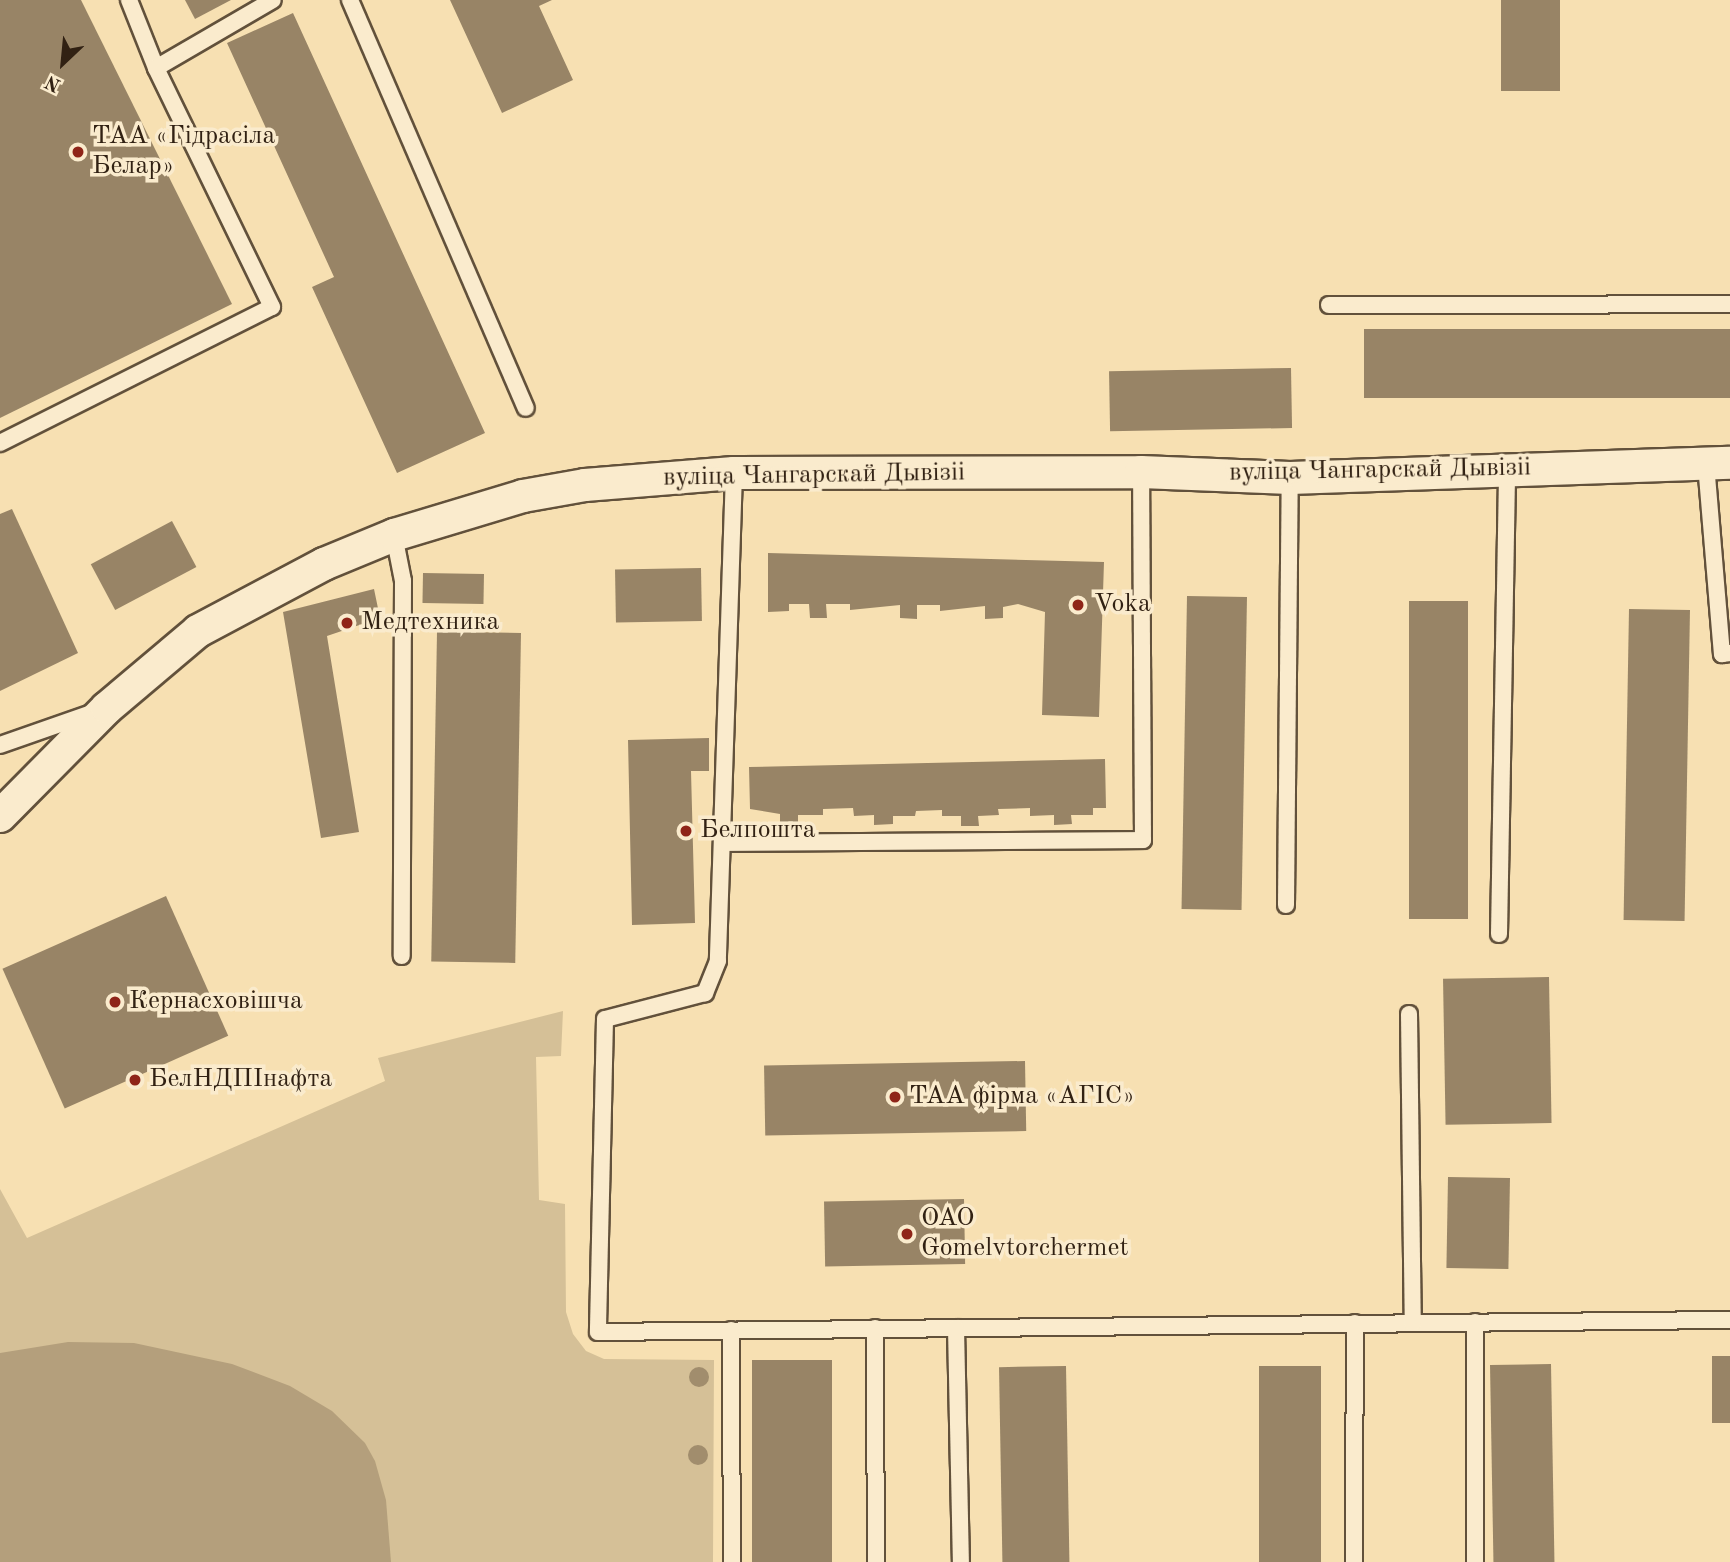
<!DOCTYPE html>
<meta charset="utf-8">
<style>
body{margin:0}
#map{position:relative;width:1730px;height:1562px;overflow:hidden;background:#f7e0b2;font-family:"Old Standard TT",serif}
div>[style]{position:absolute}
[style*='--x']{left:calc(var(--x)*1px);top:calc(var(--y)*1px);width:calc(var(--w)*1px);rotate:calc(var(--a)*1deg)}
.green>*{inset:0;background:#d5c097}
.water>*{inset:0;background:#b49f7c}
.building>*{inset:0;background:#988466;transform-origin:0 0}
.roads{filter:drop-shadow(2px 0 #62513b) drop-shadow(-2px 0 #62513b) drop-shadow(0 2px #62513b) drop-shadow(0 -2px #62513b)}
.lane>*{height:16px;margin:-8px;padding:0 8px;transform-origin:8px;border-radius:8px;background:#faebcd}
.street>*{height:32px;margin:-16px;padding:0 16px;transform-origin:16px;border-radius:16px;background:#faebcd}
.trees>*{width:20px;height:20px;margin:-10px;border-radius:50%;background:#a18d6d}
.dots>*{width:19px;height:19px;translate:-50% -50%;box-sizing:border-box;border:4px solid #faebcd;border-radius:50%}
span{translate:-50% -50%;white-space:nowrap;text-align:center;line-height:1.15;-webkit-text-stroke:7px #faebcd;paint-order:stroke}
.poi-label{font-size:26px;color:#312113}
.left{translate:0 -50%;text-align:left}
.street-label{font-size:26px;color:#312113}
.north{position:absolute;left:28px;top:28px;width:70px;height:70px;-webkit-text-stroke:5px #faebcd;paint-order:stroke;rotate:206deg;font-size:19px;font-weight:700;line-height:28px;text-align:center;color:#312113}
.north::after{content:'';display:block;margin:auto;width:24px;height:32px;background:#312113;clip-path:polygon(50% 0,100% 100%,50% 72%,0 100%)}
</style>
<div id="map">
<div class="green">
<i style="clip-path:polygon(563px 1011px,561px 1056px,536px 1057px,539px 1200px,565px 1204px,566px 1312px,573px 1334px,586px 1351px,604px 1359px,714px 1360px,713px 1562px,0 1562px,0 1189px,27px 1238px,385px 1081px,378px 1058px)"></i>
</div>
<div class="water">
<i style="clip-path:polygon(68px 1342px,134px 1343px,232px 1364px,290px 1386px,332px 1411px,365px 1443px,375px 1461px,386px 1500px,391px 1562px,0 1562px,0 1353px)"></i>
</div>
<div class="building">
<i style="clip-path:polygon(0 0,81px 0,232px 304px,0 418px)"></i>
<i style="clip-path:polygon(185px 0,231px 0,195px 19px)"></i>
<i style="clip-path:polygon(450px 0,552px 0,539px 6px,573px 80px,502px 113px)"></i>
<i style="left:1501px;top:0;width:59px;height:91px"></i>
<i style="clip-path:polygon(293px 13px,485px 433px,397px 473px,312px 287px,334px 277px,227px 43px)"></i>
<i style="left:1730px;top:329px;width:69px;height:366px;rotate:90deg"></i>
<i style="left:1291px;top:368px;width:60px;height:182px;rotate:89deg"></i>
<i style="clip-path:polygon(12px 509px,78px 653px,0 691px,0 514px)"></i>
<i style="left:172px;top:521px;width:52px;height:92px;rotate:62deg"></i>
<i style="clip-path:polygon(768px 553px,1104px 562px,1099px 717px,1042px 715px,1045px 612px,1018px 604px,1003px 607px,1003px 618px,985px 619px,985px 606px,940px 611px,940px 605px,917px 605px,917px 619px,900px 618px,900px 605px,850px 610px,850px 604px,826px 604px,827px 618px,810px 618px,809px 604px,789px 604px,789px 611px,768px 612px)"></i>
<i style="left:701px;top:568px;width:53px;height:86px;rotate:89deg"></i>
<i style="left:423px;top:573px;width:61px;height:30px;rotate:1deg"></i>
<i style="clip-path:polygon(374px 589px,380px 618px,327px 636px,359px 832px,321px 838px,283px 612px)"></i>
<i style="left:1187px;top:596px;width:60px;height:313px;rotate:1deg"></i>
<i style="left:1409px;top:601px;width:59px;height:318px"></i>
<i style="left:1629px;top:609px;width:61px;height:311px;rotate:1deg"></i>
<i style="left:521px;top:633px;width:330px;height:84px;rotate:91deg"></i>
<i style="clip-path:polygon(709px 738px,709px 771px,691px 771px,695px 923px,632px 925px,628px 740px)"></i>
<i style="clip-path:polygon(1105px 759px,1106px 808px,1093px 808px,1093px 815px,1071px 815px,1072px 824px,1054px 825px,1054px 815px,1030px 816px,1030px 808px,998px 809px,999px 815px,978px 816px,979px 826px,961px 826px,961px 816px,942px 816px,942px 810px,916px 811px,915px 816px,893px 816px,893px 824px,874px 825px,874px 815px,854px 816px,853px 808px,823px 809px,823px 815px,798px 815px,798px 825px,780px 825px,780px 814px,750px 809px,749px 767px)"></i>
<i style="left:166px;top:896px;width:153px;height:179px;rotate:66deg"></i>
<i style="left:1549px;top:977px;width:146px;height:106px;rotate:89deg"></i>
<i style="left:1025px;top:1061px;width:70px;height:261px;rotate:89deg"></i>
<i style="left:1448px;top:1177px;width:62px;height:91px;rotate:1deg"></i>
<i style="left:964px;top:1199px;width:65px;height:140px;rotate:89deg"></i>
<i style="left:1712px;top:1356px;width:18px;height:67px"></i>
<i style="left:752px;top:1360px;width:80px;height:202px"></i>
<i style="left:1551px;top:1364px;width:198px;height:61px;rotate:89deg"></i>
<i style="left:1066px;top:1366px;width:196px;height:67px;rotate:89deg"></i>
<i style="left:1259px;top:1366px;width:62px;height:196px"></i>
</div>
<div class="roads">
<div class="lane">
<i style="--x:129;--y:0;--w:73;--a:68.3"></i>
<i style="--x:350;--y:0;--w:444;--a:66.7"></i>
<i style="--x:1329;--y:305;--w:401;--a:-0.1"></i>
<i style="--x:0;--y:443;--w:304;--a:-26.6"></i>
<i style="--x:272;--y:307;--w:266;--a:-115.9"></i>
<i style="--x:156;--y:68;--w:135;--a:-30.2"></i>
<i style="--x:1706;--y:464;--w:191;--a:85.2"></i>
<i style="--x:1722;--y:654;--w:8;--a:-7"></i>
<i style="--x:734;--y:473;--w:488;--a:91.9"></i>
<i style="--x:718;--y:961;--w:35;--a:112"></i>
<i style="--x:705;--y:993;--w:103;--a:165.4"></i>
<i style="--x:605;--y:1019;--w:313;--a:91.3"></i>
<i style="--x:598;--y:1332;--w:1132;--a:-0.61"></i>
<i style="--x:394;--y:535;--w:47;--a:78.9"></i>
<i style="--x:403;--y:581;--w:375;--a:90.2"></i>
<i style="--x:0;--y:745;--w:100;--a:-19.3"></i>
<i style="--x:724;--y:843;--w:419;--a:-0.4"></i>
<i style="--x:1143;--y:840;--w:368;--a:-90.3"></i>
<i style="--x:1286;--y:905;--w:427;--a:-89.5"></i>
<i style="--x:1499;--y:934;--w:466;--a:-89"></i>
<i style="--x:1409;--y:1014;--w:309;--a:89.3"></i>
<i style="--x:1475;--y:1322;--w:240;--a:90"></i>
<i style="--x:875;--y:1328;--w:234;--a:89.8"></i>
<i style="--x:956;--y:1328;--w:234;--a:88.8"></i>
<i style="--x:731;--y:1330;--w:232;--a:89.8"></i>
<i style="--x:1354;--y:1562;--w:239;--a:-89.8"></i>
</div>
<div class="street">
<i style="--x:0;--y:816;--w:152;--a:-45.3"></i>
<i style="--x:107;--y:708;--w:119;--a:-40.2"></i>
<i style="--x:198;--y:631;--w:143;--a:-28"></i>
<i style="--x:324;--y:564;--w:76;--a:-22.5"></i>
<i style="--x:394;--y:535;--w:135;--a:-16.8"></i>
<i style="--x:523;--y:496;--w:63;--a:-10.1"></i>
<i style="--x:585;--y:485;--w:149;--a:-4.6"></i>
<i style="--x:734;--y:473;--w:407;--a:-0.1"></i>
<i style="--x:1141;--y:472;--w:149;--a:2.3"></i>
<i style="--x:1290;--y:478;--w:440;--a:-2"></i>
</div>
</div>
<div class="trees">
<i style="left:699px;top:1377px"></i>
<i style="left:698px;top:1455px"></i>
</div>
<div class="dots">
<i style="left:78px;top:152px;background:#8f2418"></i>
<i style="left:1078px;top:605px;background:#8f2418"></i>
<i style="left:347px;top:623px;background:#8f2418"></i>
<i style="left:686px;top:831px;background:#8f2418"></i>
<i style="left:115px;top:1002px;background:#8f2418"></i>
<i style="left:135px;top:1080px;background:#8f2418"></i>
<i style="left:895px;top:1097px;background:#8f2418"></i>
<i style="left:907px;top:1234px;background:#8f2418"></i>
</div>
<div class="poi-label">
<span class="left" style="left:92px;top:152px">ТАА «Гідрасіла<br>Белар»</span>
<span class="left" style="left:1094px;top:605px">Voka</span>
<span class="left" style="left:361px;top:623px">Медтехника</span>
<span class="left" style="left:700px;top:831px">Белпошта</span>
<span class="left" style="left:129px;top:1002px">Кернасховішча</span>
<span class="left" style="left:149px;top:1080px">БелНДПІнафта</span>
<span class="left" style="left:909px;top:1097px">ТАА фірма «АГІС»</span>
<span class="left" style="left:921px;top:1234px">OAO<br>Gomelvtorchermet</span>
</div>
<div class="street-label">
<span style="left:1380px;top:471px;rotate:-1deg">вуліца Чангарскай Дывізіі</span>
<span style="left:814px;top:476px;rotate:-1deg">вуліца Чангарскай Дывізіі</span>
</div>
<div class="north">N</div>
</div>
